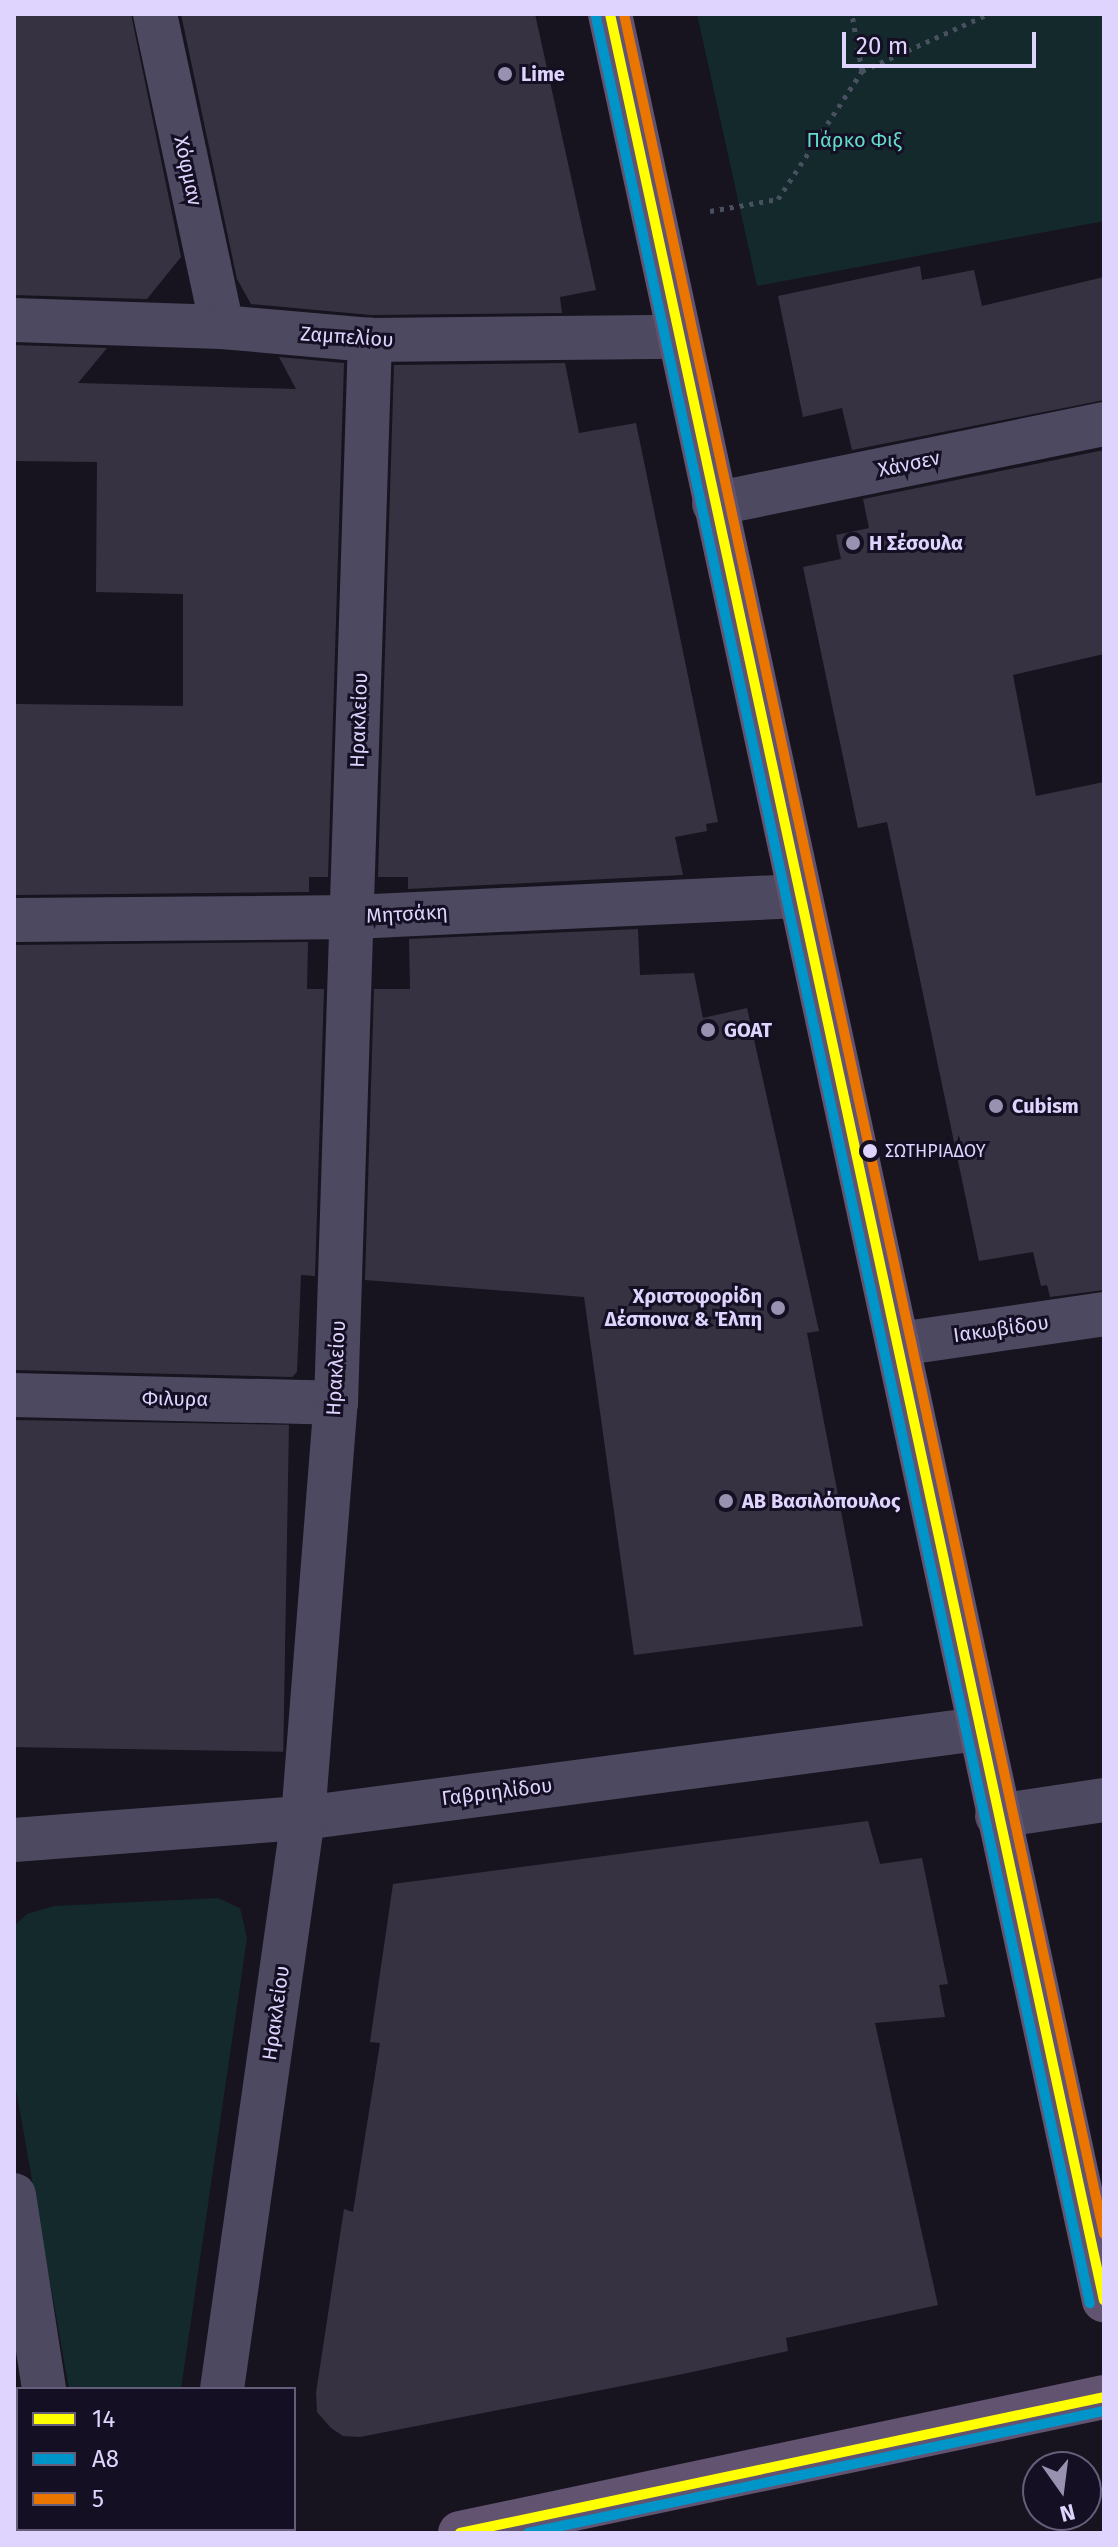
<!DOCTYPE html>
<meta charset="utf-8">
<style>
body{margin:0}
#map{position:relative;width:1118px;height:2547px;overflow:hidden;background:#17141f;font-family:"Fira Sans",sans-serif}
div>[style]{position:absolute}
[style*='--x']{left:calc(var(--x)*1px);top:calc(var(--y)*1px);width:calc(var(--w)*1px);rotate:calc(var(--a)*1deg)}
.green>*{inset:0;background:#14292c}
.building>*{inset:0;background:#373241;transform-origin:0 0}
.path>*{height:5px;margin-top:-2.5px;transform-origin:0;background:repeating-linear-gradient(90deg,#485160 0 4px,transparent 0 10px)}
.minor>*{height:44px;margin:-22px;padding:0 22px;transform-origin:22px;border-radius:22px;background:#4d4960}
.major>*{height:44px;margin:-22px;padding:0 22px;transform-origin:22px;border-radius:22px;background:#625371}
.bus-1>*{height:10px;margin:-5px;padding:0 5px;transform-origin:5px;border-radius:5px;background:#ff0}
.bus-2>*{height:10px;margin:-5px;padding:0 5px;transform-origin:5px;border-radius:5px;background:#0095c8}
.bus-3>*{height:10px;margin:-5px;padding:0 5px;transform-origin:5px;border-radius:5px;background:#ea7600}
.dots>*{width:22px;height:22px;translate:-50% -50%;box-sizing:border-box;border:4px solid #150f24;border-radius:50%}
span{translate:-50% -50%;white-space:nowrap;text-align:center;line-height:1.15;-webkit-text-stroke:6px #150f24;paint-order:stroke}
.bus-label{font-size:18px;color:#ded4fd}
.left{translate:0 -50%;text-align:left}
.poi-label{font-size:20px;color:#ded4fd;font-weight:700}
.right{translate:-100% -50%;text-align:right}
.park-label{font-size:20px;color:#63dbca}
.street-label{font-size:20px;color:#ded4fd}
.frame{position:absolute;inset:0;border:16px solid #ded4fd;pointer-events:none}
.legend{position:absolute;left:16px;top:2387px;width:280px;height:144px;box-sizing:border-box;background:#150f24;border:2px solid #655e7b;margin:0;padding:10px 14px;list-style:none;font-size:24px;color:#ded4fd}
.legend li{display:flex;align-items:center;gap:16px;height:40px}
.legend b{width:40px;border:2px solid #655e7b}
.north{position:absolute;left:1022px;top:2451px;width:80px;height:80px;box-sizing:border-box;background:#150f24;border:2px solid #655e7b;border-radius:50%;rotate:166deg;font-size:22px;font-weight:700;line-height:32px;text-align:center;color:#ded4fd}
.north::after{content:'';display:block;margin:auto;width:28px;height:36px;background:#9891af;clip-path:polygon(50% 0,100% 100%,50% 72%,0 100%)}
.scale{position:absolute;left:842px;top:32px;width:194px;height:36px;box-sizing:border-box;border:4px solid #ded4fd;border-top:0;padding-left:10px;font-size:24px;line-height:28px;white-space:nowrap;color:#ded4fd;-webkit-text-stroke:6px #150f24;paint-order:stroke}
</style>
<div id="map">
<div class="green">
<i style="clip-path:polygon(697px 14px,1104px 14px,1104px 221px,757px 286px)"></i>
<i style="clip-path:polygon(218px 1898px,240px 1908px,247px 1938px,181px 2389px,69px 2389px,14px 2078px,14px 1926px,27px 1914px,54px 1906px)"></i>
</div>
<div class="building">
<i style="clip-path:polygon(14px 14px,131px 14px,181px 257px,147px 299px,14px 295px)"></i>
<i style="clip-path:polygon(181px 14px,535px 14px,596px 290px,560px 297px,562px 313px,371px 315px,251px 304px,237px 279px)"></i>
<i style="clip-path:polygon(920px 266px,922px 280px,974px 270px,982px 306px,1104px 277px,1104px 400px,852px 450px,842px 408px,803px 417px,778px 296px)"></i>
<i style="clip-path:polygon(14px 345px,107px 348px,78px 383px,296px 389px,279px 357px,344px 363px,328px 877px,309px 877px,309px 892px,14px 895px,16px 704px,183px 706px,183px 594px,96px 592px,97px 462px,14px 461px)"></i>
<i style="clip-path:polygon(565px 363px,579px 433px,636px 423px,718px 822px,706px 824px,707px 831px,675px 837px,683px 875px,408px 889px,408px 877px,378px 877px,394px 365px)"></i>
<i style="clip-path:polygon(1104px 450px,1104px 654px,1013px 675px,1036px 796px,1104px 782px,1104px 1290px,1050px 1297px,1047px 1285px,1041px 1286px,1033px 1252px,979px 1261px,887px 822px,858px 828px,803px 567px,841px 559px,836px 535px,869px 528px,863px 499px)"></i>
<i style="clip-path:polygon(638px 929px,640px 975px,694px 973px,703px 1018px,747px 1008px,819px 1331px,807px 1333px,863px 1626px,634px 1655px,584px 1297px,365px 1280px,374px 989px,410px 989px,409px 939px)"></i>
<i style="clip-path:polygon(308px 942px,307px 989px,324px 989px,315px 1276px,301px 1275px,297px 1372px,292px 1377px,14px 1370px,14px 945px)"></i>
<i style="left:14px;top:1420px;width:275px;height:327px;rotate:1deg"></i>
<i style="clip-path:polygon(868px 1821px,880px 1864px,922px 1858px,948px 1984px,939px 1985px,945px 2017px,875px 2023px,938px 2305px,786px 2338px,788px 2351px,683px 2374px,360px 2437px,343px 2436px,331px 2428px,317px 2412px,316px 2393px,344px 2209px,353px 2212px,380px 2043px,370px 2042px,393px 1884px)"></i>
</div>
<div class="path">
<i style="--x:862;--y:71;--w:138;--a:-24.3"></i>
<i style="--x:710;--y:211;--w:69;--a:-10"></i>
<i style="--x:778;--y:199;--w:153;--a:-56.7"></i>
<i style="--x:862;--y:71;--w:58;--a:-100"></i>
</div>
<div class="minor">
<i style="--x:155;--y:14;--w:320;--a:77.9"></i>
<i style="--x:14;--y:320;--w:208;--a:1.9"></i>
<i style="--x:222;--y:327;--w:149;--a:5"></i>
<i style="--x:370;--y:340;--w:309;--a:-0.6"></i>
<i style="--x:714;--y:504;--w:398;--a:-11.6"></i>
<i style="--x:14;--y:920;--w:339;--a:-0.5"></i>
<i style="--x:353;--y:917;--w:447;--a:-2.7"></i>
<i style="--x:899;--y:1344;--w:207;--a:-8.3"></i>
<i style="--x:14;--y:1395;--w:322;--a:1.4"></i>
<i style="--x:997;--y:1816;--w:108;--a:-8.5"></i>
<i style="--x:14;--y:1840;--w:290;--a:-4.4"></i>
<i style="--x:303;--y:1818;--w:681;--a:-7.51"></i>
<i style="--x:14;--y:2195;--w:196;--a:81.2"></i>
<i style="--x:222;--y:2389;--w:577;--a:-81.93"></i>
<i style="--x:303;--y:1818;--w:416;--a:-85.5"></i>
<i style="--x:336;--y:1403;--w:1064;--a:-88.17"></i>
<i style="--x:65;--y:2529;--w:4;--a:76"></i>
<i style="--x:269;--y:2529;--w:5;--a:53"></i>
<i style="--x:202;--y:2533;--w:4;--a:-76"></i>
</div>
<div class="major">
<i style="--x:610;--y:14;--w:2339;--a:77.81"></i>
<i style="--x:460;--y:2533;--w:658;--a:-11.92"></i>
</div>
<div class="bus-1">
<i style="--x:610;--y:14;--w:2339;--a:77.81"></i>
<i style="--x:460;--y:2533;--w:658;--a:-11.92"></i>
</div>
<div class="bus-2">
<i style="--x:596;--y:17;--w:2339;--a:77.81"></i>
<i style="--x:528;--y:2533;--w:589;--a:-11.96"></i>
</div>
<div class="bus-3">
<i style="--x:624;--y:14;--w:2271;--a:77.8"></i>
</div>
<div class="dots">
<i style="left:505px;top:74px;background:#9891af"></i>
<i style="left:853px;top:543px;background:#9891af"></i>
<i style="left:708px;top:1030px;background:#9891af"></i>
<i style="left:996px;top:1106px;background:#9891af"></i>
<i style="left:870px;top:1151px;background:#ded4fd"></i>
<i style="left:778px;top:1308px;background:#9891af"></i>
<i style="left:726px;top:1501px;background:#9891af"></i>
</div>
<div class="bus-label">
<span class="left" style="left:885px;top:1151px">ΣΩΤΗΡΙΑΔΟΥ</span>
</div>
<div class="poi-label">
<span class="left" style="left:521px;top:74px">Lime</span>
<span class="left" style="left:869px;top:543px">Η Σέσουλα</span>
<span class="left" style="left:724px;top:1030px">GOAT</span>
<span class="left" style="left:1012px;top:1106px">Cubism</span>
<span class="right" style="left:762px;top:1308px">Χριστοφορίδη<br>Δέσποινα &amp; Έλπη</span>
<span class="left" style="left:742px;top:1501px">ΑΒ Βασιλόπουλος</span>
</div>
<div class="park-label">
<span style="left:854px;top:140px">Πάρκο Φιξ</span>
</div>
<div class="street-label">
<span style="left:188px;top:171px;rotate:78deg">Χόφμαν</span>
<span style="left:347px;top:337px;rotate:4deg">Ζαμπελίου</span>
<span style="left:909px;top:464px;rotate:-12deg">Χάνσεν</span>
<span style="left:359px;top:720px;rotate:-88deg">Ηρακλείου</span>
<span style="left:407px;top:914px;rotate:-3deg">Μητσάκη</span>
<span style="left:1001px;top:1329px;rotate:-8deg">Ιακωβίδου</span>
<span style="left:336px;top:1368px;rotate:-87deg">Ηρακλείου</span>
<span style="left:175px;top:1399px;rotate:1deg">Φιλυρα</span>
<span style="left:497px;top:1792px;rotate:-7deg">Γαβριηλίδου</span>
<span style="left:276px;top:2013px;rotate:-82deg">Ηρακλείου</span>
</div>
<div class="frame"></div>
<ul class="legend">
<li><b style="height:10px;background:#ff0"></b>14</li>
<li><b style="height:10px;background:#0095c8"></b>A8</li>
<li><b style="height:10px;background:#ea7600"></b>5</li>
</ul>
<div class="north">N</div>
<div class="scale">20 m</div>
</div>
